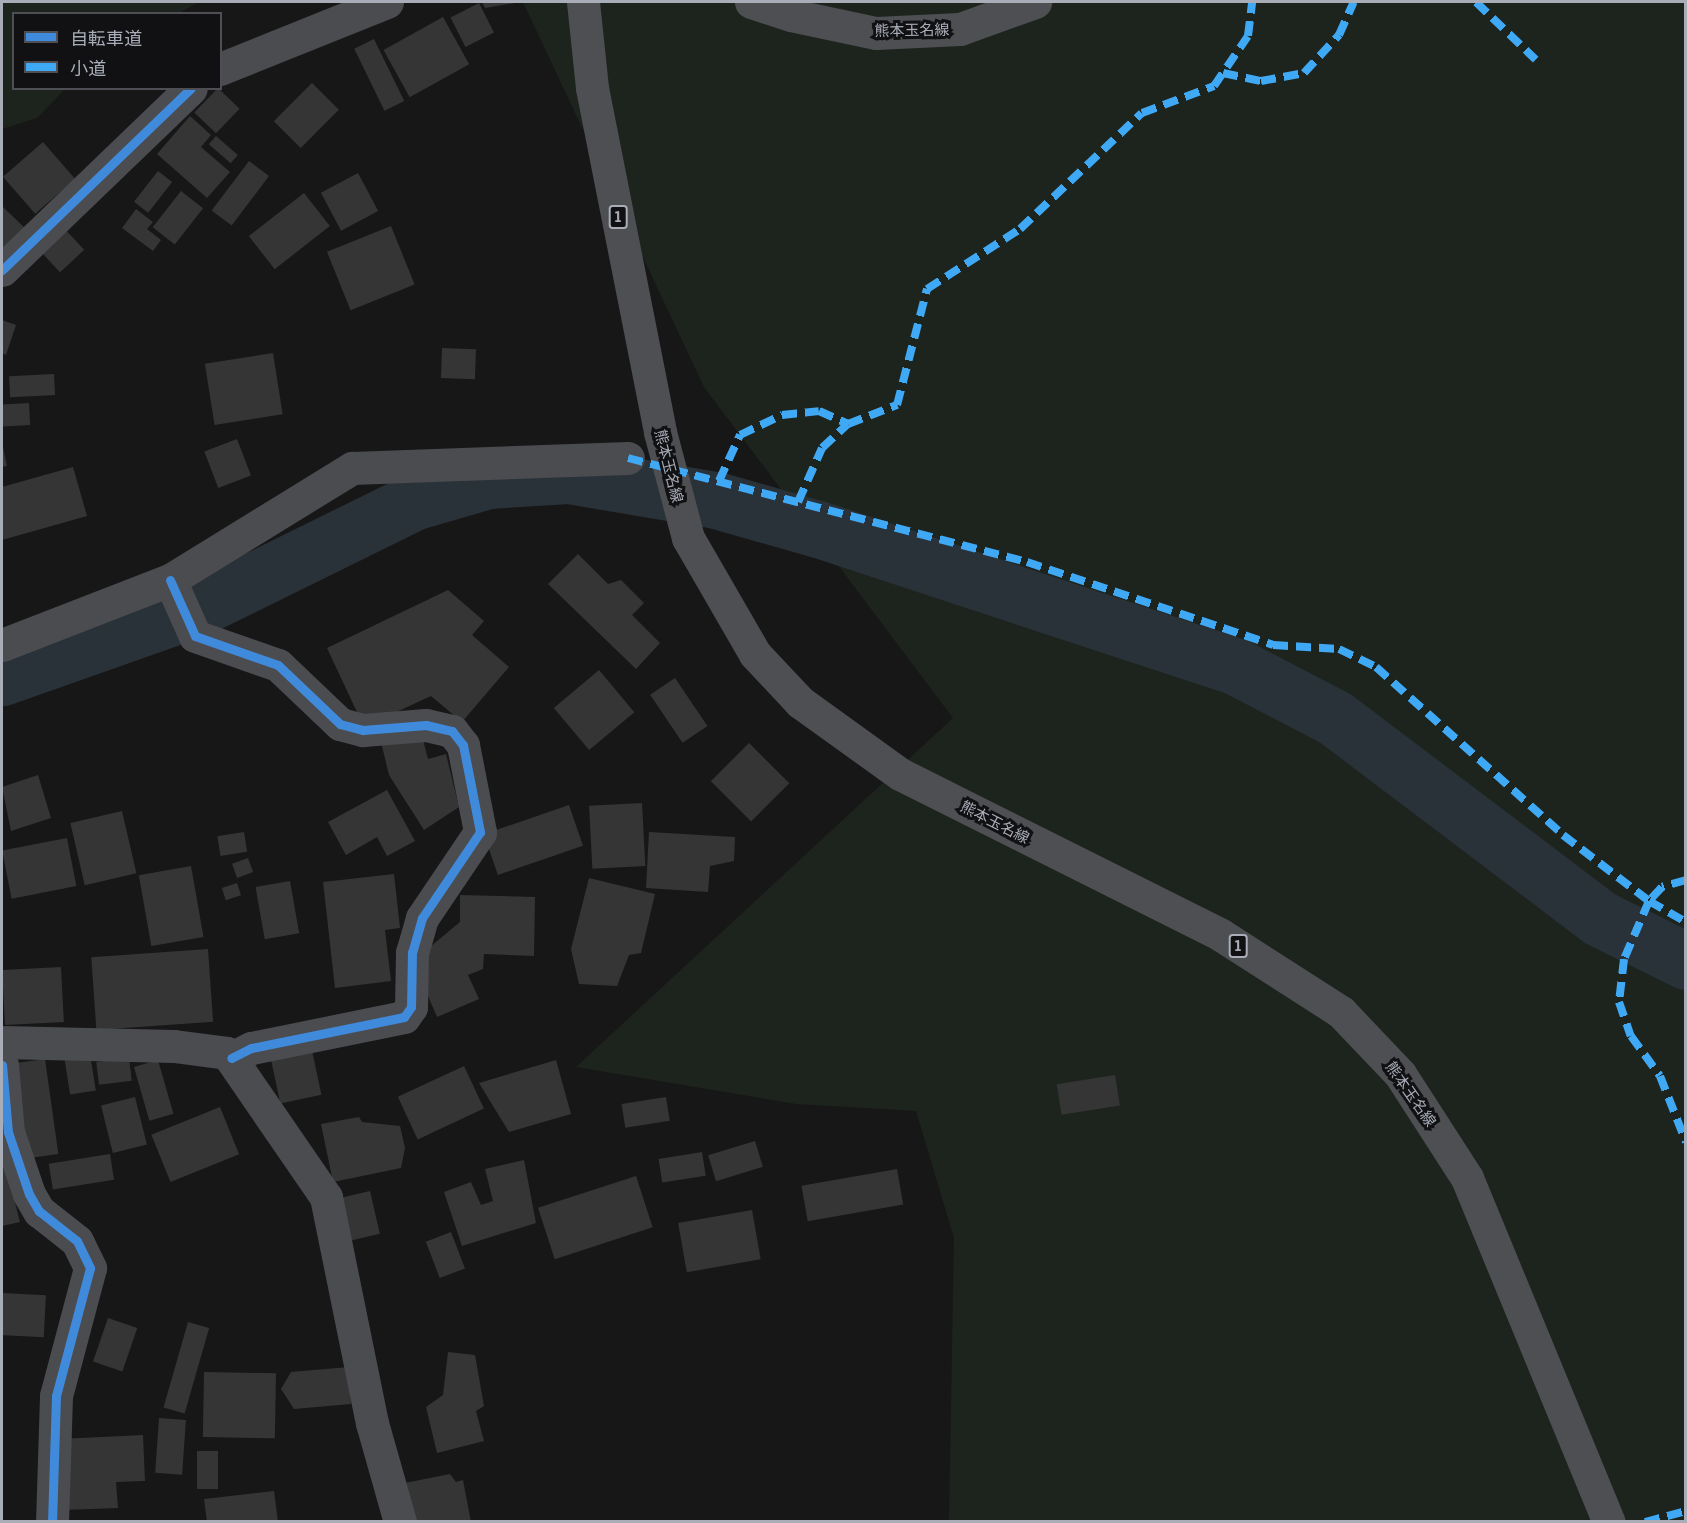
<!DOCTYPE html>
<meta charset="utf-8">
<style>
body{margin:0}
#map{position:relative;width:1687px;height:1523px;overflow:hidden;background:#171717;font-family:"Asap Condensed","Noto Sans JP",sans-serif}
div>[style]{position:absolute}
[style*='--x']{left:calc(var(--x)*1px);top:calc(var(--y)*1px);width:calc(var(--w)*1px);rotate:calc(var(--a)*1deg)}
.green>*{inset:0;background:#1d241e}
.river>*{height:57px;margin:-28.5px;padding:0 28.5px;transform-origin:28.5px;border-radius:28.5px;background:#2a3239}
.building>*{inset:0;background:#353536;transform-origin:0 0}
.street>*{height:33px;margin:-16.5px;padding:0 16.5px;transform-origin:16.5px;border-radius:16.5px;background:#4b4c50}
.primary>*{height:33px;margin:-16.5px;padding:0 16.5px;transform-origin:16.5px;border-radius:16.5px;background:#4d4f52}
.quiet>*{height:8px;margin-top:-4px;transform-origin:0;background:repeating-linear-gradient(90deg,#3fa9f5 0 15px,transparent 0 23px)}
.cycleway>*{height:9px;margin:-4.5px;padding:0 4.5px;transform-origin:4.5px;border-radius:4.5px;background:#408adc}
span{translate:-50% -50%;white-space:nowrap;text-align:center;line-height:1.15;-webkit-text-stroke:6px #111113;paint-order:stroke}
.shield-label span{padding:2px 4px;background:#111113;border:2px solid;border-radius:4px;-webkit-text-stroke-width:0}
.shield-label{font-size:14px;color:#a8adb8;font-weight:700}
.street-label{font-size:15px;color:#a8adb8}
.frame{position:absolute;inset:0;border:3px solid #a8adb8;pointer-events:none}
.legend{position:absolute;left:12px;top:12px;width:210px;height:78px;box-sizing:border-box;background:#111113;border:2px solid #4d4f55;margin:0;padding:8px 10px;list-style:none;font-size:18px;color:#a8adb8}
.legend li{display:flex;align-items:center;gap:12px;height:30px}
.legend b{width:30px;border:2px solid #4d4f55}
</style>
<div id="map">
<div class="green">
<i style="clip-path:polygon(2px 2px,199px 2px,179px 13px,14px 14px,14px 88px,65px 89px,37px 118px,2px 129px)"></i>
<i style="clip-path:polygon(523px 2px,1685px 2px,1685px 1521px,949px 1521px,954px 1238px,916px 1111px,796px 1104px,576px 1067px,953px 718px,704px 387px)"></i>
</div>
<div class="river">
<i style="--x:2;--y:677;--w:208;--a:-19.4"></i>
<i style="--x:198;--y:608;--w:240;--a:-26.2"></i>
<i style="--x:413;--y:502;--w:78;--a:-16.3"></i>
<i style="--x:488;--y:480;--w:80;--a:-3.6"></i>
<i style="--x:568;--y:475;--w:150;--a:9.6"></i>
<i style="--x:716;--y:500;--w:106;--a:15.9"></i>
<i style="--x:818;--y:529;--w:441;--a:18.2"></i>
<i style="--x:1237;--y:667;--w:110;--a:27.5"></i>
<i style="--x:1335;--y:718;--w:331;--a:37.1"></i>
<i style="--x:1599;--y:918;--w:97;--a:26.3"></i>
</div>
<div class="building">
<i style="clip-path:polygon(482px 2px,515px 2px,515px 3px,485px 8px)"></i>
<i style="left:479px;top:3px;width:33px;height:32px;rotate:63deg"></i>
<i style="left:443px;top:17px;width:54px;height:68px;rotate:61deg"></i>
<i style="left:374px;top:39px;width:69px;height:22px;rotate:64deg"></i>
<i style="left:312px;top:83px;width:38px;height:54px;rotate:45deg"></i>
<i style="left:218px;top:88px;width:30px;height:34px;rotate:44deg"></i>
<i style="clip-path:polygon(190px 116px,211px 135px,201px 147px,230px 172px,207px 198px,157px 154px)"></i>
<i style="left:216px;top:136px;width:29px;height:11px;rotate:41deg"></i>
<i style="left:43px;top:142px;width:49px;height:53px;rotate:49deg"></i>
<i style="left:249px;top:161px;width:25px;height:62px;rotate:37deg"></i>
<i style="left:158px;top:171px;width:18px;height:39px;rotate:38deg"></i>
<i style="left:358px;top:173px;width:43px;height:42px;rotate:62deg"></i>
<i style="left:181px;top:191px;width:28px;height:46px;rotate:38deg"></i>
<i style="left:304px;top:193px;width:42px;height:70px;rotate:52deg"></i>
<i style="clip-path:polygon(2px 206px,28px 231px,2px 258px)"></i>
<i style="clip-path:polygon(136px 209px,153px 222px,147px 229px,161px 240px,153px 251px,122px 228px)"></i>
<i style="left:61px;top:225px;width:34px;height:33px;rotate:47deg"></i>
<i style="left:391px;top:226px;width:63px;height:69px;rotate:68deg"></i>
<i style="clip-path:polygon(2px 320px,16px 325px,6px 355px,2px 353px)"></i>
<i style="left:442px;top:348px;width:34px;height:30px;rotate:2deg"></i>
<i style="left:273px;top:353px;width:62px;height:69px;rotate:81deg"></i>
<i style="left:54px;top:374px;width:21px;height:45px;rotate:87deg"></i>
<i style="left:29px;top:403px;width:22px;height:27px;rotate:87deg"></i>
<i style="left:237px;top:439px;width:39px;height:35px;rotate:69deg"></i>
<i style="clip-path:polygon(2px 442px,7px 466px,2px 467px)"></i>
<i style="clip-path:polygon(73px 467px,87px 516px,2px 540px,2px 487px)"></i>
<i style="clip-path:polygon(578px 554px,608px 584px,621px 580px,644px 603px,632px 615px,660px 643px,636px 669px,548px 584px)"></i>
<i style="clip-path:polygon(448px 590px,484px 621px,472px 635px,509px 667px,462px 722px,431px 696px,364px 727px,327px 648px)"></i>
<i style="left:599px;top:670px;width:55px;height:59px;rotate:50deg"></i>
<i style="left:675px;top:678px;width:58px;height:30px;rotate:56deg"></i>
<i style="clip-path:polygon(420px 728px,428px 759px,446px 754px,459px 807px,424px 830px,389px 775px,380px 738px)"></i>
<i style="left:749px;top:743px;width:57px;height:54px;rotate:45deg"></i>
<i style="clip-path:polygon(38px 775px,51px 818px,11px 831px,2px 787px)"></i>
<i style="clip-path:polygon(387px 790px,415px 841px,387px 856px,377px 837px,346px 855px,328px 822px)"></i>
<i style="left:642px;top:803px;width:63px;height:53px;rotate:87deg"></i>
<i style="left:569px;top:805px;width:43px;height:90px;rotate:71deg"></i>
<i style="left:122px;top:811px;width:64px;height:53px;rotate:77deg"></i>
<i style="left:244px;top:832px;width:20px;height:27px;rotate:81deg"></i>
<i style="clip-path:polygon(649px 832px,735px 837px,734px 861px,710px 866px,708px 892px,646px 888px)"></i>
<i style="left:67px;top:838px;width:49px;height:66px;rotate:79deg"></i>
<i style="left:248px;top:858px;width:15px;height:17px;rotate:70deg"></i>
<i style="left:191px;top:866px;width:72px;height:53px;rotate:80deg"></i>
<i style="clip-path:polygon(394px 874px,400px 928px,385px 930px,391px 981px,335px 988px,323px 882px)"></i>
<i style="clip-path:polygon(589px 878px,655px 894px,641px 953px,629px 955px,617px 986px,579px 984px,571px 949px)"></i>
<i style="left:290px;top:881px;width:53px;height:35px;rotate:80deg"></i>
<i style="left:237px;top:883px;width:13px;height:16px;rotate:72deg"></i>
<i style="clip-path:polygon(460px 895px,535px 897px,534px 956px,484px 954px,483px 969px,468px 975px,479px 999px,437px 1017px,413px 961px,460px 922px)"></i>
<i style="left:208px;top:949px;width:73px;height:117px;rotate:86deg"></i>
<i style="left:61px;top:967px;width:55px;height:59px;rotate:87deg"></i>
<i style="left:310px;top:1041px;width:55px;height:42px;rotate:78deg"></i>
<i style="left:90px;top:1054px;width:37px;height:26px;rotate:81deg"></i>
<i style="left:129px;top:1058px;width:23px;height:33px;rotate:83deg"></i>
<i style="left:45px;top:1059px;width:96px;height:36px;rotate:82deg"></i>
<i style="left:158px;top:1060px;width:56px;height:25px;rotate:74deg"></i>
<i style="clip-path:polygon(556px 1060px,571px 1114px,509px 1132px,479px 1083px)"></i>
<i style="left:464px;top:1066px;width:47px;height:73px;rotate:65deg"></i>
<i style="left:1115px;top:1075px;width:31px;height:59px;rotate:81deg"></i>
<i style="left:135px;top:1097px;width:49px;height:35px;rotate:76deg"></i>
<i style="left:666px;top:1097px;width:24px;height:45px;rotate:81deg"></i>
<i style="left:220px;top:1107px;width:51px;height:74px;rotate:68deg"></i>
<i style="clip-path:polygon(359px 1117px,362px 1122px,400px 1126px,405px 1148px,401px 1168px,333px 1182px,321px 1124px)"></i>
<i style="left:755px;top:1141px;width:27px;height:49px;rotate:73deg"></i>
<i style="left:702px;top:1152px;width:24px;height:44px;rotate:81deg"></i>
<i style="left:110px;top:1154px;width:26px;height:62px;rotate:81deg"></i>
<i style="clip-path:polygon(524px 1160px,536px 1223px,462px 1246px,444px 1192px,471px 1182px,481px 1205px,493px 1201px,485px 1169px)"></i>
<i style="clip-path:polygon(6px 1168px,20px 1222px,2px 1226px,2px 1170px)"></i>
<i style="left:897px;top:1169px;width:36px;height:97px;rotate:80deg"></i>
<i style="left:636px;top:1176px;width:54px;height:103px;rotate:72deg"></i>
<i style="left:370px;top:1191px;width:44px;height:33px;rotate:77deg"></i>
<i style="left:752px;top:1210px;width:50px;height:75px;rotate:80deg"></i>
<i style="left:451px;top:1232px;width:39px;height:27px;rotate:69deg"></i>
<i style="left:2px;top:1293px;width:44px;height:42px;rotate:3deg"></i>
<i style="left:108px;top:1318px;width:31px;height:46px;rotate:19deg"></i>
<i style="left:188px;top:1322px;width:22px;height:89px;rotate:16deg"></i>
<i style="clip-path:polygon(448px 1352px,475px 1355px,484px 1406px,476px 1411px,484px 1441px,437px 1453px,426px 1407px,443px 1395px)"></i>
<i style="clip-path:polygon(349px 1367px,351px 1404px,294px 1409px,281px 1389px,291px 1372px)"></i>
<i style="left:204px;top:1372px;width:72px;height:65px;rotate:1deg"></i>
<i style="left:159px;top:1418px;width:27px;height:55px;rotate:4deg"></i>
<i style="clip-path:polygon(143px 1435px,145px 1481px,116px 1482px,118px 1508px,63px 1510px,60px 1439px)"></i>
<i style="left:197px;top:1451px;width:21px;height:38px"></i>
<i style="clip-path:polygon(450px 1474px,456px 1482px,463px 1480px,471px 1522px,405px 1522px,405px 1483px)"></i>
<i style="clip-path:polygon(274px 1491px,278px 1522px,207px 1522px,204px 1499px)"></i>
</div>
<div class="street">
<i style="--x:220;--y:69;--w:180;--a:-21.9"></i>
<i style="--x:2;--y:270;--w:262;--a:-43.9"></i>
<i style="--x:170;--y:580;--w:61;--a:65.9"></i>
<i style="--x:195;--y:636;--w:88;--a:19.3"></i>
<i style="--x:278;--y:665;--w:86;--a:43.6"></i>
<i style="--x:340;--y:724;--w:24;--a:15"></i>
<i style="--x:363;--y:730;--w:63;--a:-4.5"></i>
<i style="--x:426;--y:725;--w:27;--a:13"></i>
<i style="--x:452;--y:731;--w:18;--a:52"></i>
<i style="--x:463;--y:745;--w:89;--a:78.9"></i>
<i style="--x:480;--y:832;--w:104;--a:124"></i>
<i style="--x:422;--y:918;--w:35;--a:106"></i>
<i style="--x:412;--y:952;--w:55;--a:91"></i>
<i style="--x:411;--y:1007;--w:12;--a:125"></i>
<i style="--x:404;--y:1017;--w:156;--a:168.5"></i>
<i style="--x:251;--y:1048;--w:22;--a:153"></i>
<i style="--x:2;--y:645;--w:180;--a:-21.2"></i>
<i style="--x:170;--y:580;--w:214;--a:-31.6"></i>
<i style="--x:352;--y:468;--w:276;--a:-2.1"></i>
<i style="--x:2;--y:1042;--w:172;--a:1.3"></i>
<i style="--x:174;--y:1046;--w:53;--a:7.5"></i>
<i style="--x:227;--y:1053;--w:175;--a:55.5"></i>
<i style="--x:326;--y:1197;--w:231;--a:78.5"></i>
<i style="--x:372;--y:1423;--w:103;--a:74.2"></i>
<i style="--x:2;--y:1065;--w:67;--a:84.9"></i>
<i style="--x:8;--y:1132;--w:65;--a:71.3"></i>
<i style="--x:29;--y:1194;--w:20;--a:60"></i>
<i style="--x:39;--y:1211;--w:48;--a:38.3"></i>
<i style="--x:77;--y:1241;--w:30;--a:64"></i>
<i style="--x:90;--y:1268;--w:132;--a:104.9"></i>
<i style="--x:56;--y:1396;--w:126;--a:91.8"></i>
</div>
<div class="primary">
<i style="--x:583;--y:2;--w:86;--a:84"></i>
<i style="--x:592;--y:88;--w:351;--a:78.8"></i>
<i style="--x:660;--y:432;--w:110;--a:75.2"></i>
<i style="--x:688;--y:538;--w:134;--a:60"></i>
<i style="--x:755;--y:654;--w:66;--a:46.8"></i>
<i style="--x:800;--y:702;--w:123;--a:35.8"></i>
<i style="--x:900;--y:774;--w:359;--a:26.6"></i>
<i style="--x:1221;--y:935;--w:143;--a:32.7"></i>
<i style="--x:1341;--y:1012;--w:86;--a:46.4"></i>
<i style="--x:1400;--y:1074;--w:124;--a:57.2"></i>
<i style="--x:1467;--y:1178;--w:372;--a:67.6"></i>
<i style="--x:751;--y:2;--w:42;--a:18"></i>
<i style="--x:791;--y:15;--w:87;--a:12"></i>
<i style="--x:876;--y:33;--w:84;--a:-2.7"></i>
<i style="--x:960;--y:29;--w:80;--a:-19.8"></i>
</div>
<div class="quiet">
<i style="--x:1476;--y:2;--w:83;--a:44"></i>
<i style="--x:1223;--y:73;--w:39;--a:12"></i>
<i style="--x:1261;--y:81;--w:44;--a:-10.5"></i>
<i style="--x:1304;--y:73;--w:52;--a:-47.4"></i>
<i style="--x:1339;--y:35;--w:36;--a:-66"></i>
<i style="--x:628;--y:458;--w:412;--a:14.6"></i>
<i style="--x:1027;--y:562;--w:260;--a:18.6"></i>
<i style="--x:1273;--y:645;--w:66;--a:3.5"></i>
<i style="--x:1339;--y:649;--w:41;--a:25.9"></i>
<i style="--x:1376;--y:667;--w:251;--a:41.9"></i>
<i style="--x:1563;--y:835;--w:108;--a:37.5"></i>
<i style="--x:1649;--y:901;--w:43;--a:29.6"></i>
<i style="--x:719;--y:481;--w:51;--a:-65.5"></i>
<i style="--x:740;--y:435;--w:47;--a:-25.5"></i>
<i style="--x:782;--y:415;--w:37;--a:-6"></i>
<i style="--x:819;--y:411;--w:32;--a:24"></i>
<i style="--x:848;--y:424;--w:53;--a:-21.2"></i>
<i style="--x:897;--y:405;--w:120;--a:-75.5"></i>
<i style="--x:927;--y:289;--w:111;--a:-32.8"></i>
<i style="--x:1020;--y:229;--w:168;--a:-43.6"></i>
<i style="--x:1142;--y:113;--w:77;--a:-20.6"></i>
<i style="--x:1214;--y:86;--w:60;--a:-55.8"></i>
<i style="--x:1248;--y:36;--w:34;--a:-83"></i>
<i style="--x:798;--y:502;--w:59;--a:-66"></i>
<i style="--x:822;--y:448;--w:35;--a:-43"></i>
<i style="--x:1686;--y:880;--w:25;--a:164"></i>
<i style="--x:1662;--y:887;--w:19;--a:133"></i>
<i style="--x:1649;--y:901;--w:63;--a:113.3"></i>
<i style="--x:1624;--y:959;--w:43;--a:96.6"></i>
<i style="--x:1619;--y:1002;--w:36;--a:71"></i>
<i style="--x:1631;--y:1036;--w:49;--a:54.1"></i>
<i style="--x:1660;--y:1076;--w:71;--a:68.5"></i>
<i style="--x:1645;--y:1522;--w:42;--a:-15"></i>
</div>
<div class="cycleway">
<i style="--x:2;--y:270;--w:262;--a:-43.9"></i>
<i style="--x:170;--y:580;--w:61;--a:65.9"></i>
<i style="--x:195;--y:636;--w:88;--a:19.3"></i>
<i style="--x:278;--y:665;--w:86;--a:43.6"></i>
<i style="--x:340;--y:724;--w:24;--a:15"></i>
<i style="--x:363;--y:730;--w:63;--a:-4.5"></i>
<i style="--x:426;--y:725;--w:27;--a:13"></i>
<i style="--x:452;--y:731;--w:18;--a:52"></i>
<i style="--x:463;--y:745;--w:89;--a:78.9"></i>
<i style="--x:480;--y:832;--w:104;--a:124"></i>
<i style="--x:422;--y:918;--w:35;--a:106"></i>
<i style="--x:412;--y:952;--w:55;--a:91"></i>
<i style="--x:411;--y:1007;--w:12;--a:125"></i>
<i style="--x:404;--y:1017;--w:156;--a:168.5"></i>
<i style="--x:251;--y:1048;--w:22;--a:153"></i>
<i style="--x:2;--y:1065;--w:67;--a:84.9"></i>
<i style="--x:8;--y:1132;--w:65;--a:71.3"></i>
<i style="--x:29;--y:1194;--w:20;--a:60"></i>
<i style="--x:39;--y:1211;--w:48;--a:38.3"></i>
<i style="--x:77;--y:1241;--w:30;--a:64"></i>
<i style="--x:90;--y:1268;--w:132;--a:104.9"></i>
<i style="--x:56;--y:1396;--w:126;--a:91.8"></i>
</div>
<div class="shield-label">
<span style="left:618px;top:217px">1</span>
<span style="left:1238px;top:946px">1</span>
</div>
<div class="street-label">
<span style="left:912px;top:30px;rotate:-1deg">熊本玉名線</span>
<span style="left:669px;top:466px;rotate:76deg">熊本玉名線</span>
<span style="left:995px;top:822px;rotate:27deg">熊本玉名線</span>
<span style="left:1411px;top:1094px;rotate:55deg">熊本玉名線</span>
</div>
<div class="frame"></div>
<ul class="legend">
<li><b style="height:8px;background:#408adc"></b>自転車道</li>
<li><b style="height:8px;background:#3fa9f5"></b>小道</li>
</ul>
</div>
